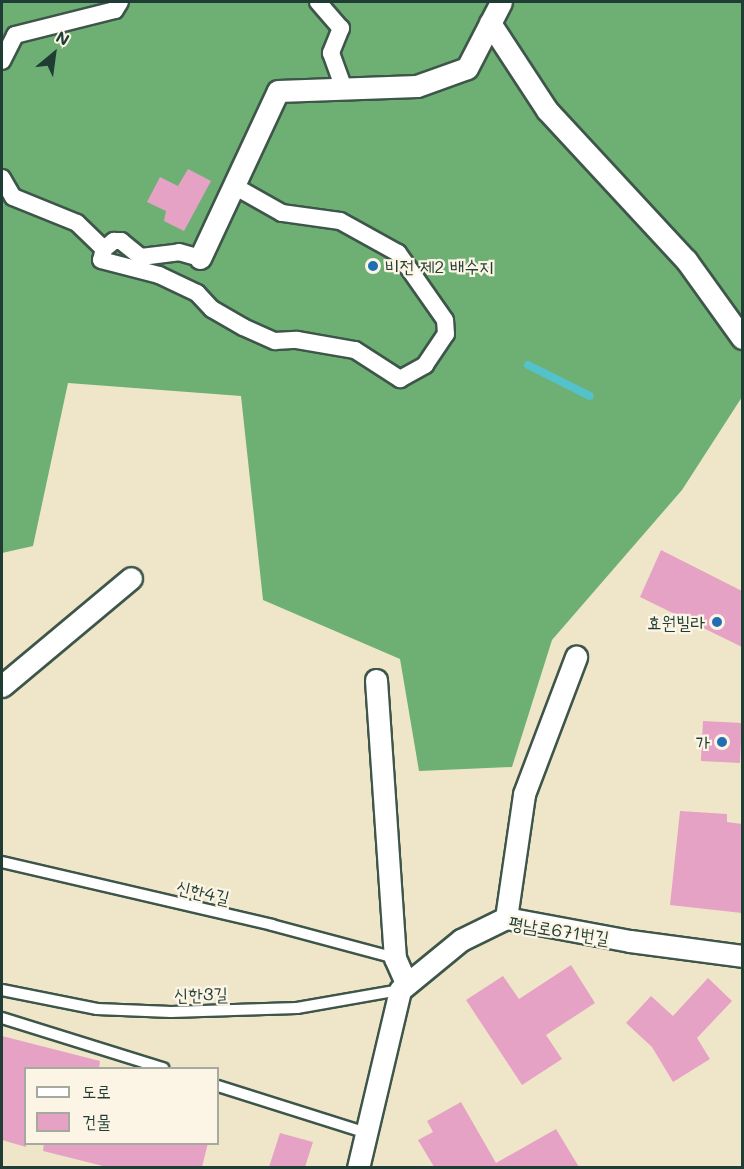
<!DOCTYPE html>
<meta charset="utf-8">
<style>
body{margin:0}
#map{position:relative;width:744px;height:1169px;overflow:hidden;background:#efe6c9;font-family:Mali,"Poor Story",sans-serif}
div>[style]{position:absolute}
[style*='--x']{left:calc(var(--x)*1px);top:calc(var(--y)*1px);width:calc(var(--w)*1px);rotate:calc(var(--a)*1deg)}
.forest>*{inset:0;background:#6eb073}
.stream>*{height:8px;margin:-4px;padding:0 4px;transform-origin:4px;border-radius:4px;background:#54c2cb}
.building>*{inset:0;background:#e6a2c4;transform-origin:0 0}
.roads{filter:drop-shadow(2px 0 #3e564a) drop-shadow(-2px 0 #3e564a) drop-shadow(0 2px #3e564a) drop-shadow(0 -2px #3e564a)}
.service>*{height:10px;margin:-5px;padding:0 5px;transform-origin:5px;border-radius:5px;background:#fff}
.pedestrian>*{height:16px;margin:-8px;padding:0 8px;transform-origin:8px;border-radius:8px;background:#fff}
.minor>*{height:21px;margin:-10.5px;padding:0 10.5px;transform-origin:10.5px;border-radius:10.5px;background:#fff}
.dots>*{width:16px;height:16px;translate:-50% -50%;box-sizing:border-box;border:3px solid #fcf5e5;border-radius:50%}
span{translate:-50% -50%;white-space:nowrap;text-align:center;line-height:1.15;-webkit-text-stroke:4.5px #fcf5e5;paint-order:stroke}
.poi-label{font-size:18px;color:#1f3d34}
.left{translate:0 -50%;text-align:left}
.right{translate:-100% -50%;text-align:right}
.street-label{font-size:18px;color:#1f3d34}
.frame{position:absolute;inset:0;border:3px solid #1f3d34;pointer-events:none}
.legend{position:absolute;left:24px;top:1067px;width:195px;height:78px;box-sizing:border-box;background:#fcf5e5;border:2px solid #a4ab9e;margin:0;padding:8px 10px;list-style:none;font-size:18px;color:#1f3d34}
.legend li{display:flex;align-items:center;gap:12px;height:30px}
.legend b{width:30px;border:2px solid #a4ab9e}
.north{position:absolute;left:24px;top:24px;width:60px;height:60px;-webkit-text-stroke:4px #fcf5e5;paint-order:stroke;rotate:29deg;font-size:16px;font-weight:700;line-height:24px;text-align:center;color:#1f3d34}
.north::after{content:'';display:block;margin:auto;width:21px;height:27px;background:#1f3d34;clip-path:polygon(50% 0,100% 100%,50% 72%,0 100%)}
</style>
<div id="map">
<div class="forest">
<i style="clip-path:polygon(2px 2px,742px 2px,742px 397px,682px 490px,552px 640px,512px 767px,419px 771px,400px 659px,263px 600px,241px 396px,68px 383px,33px 546px,2px 553px)"></i>
</div>
<div class="stream">
<i style="--x:528;--y:365;--w:69;--a:26.6"></i>
</div>
<div class="building">
<i style="clip-path:polygon(188px 169px,211px 181px,184px 231px,164px 221px,166px 211px,147px 202px,160px 177px,178px 186px)"></i>
<i style="clip-path:polygon(661px 550px,742px 591px,742px 647px,640px 597px)"></i>
<i style="left:703px;top:721px;width:39px;height:40px;rotate:3deg"></i>
<i style="clip-path:polygon(680px 811px,727px 814px,727px 822px,742px 824px,742px 913px,670px 905px)"></i>
<i style="clip-path:polygon(571px 965px,595px 1003px,546px 1035px,562px 1059px,522px 1085px,466px 1000px,503px 976px,519px 999px)"></i>
<i style="clip-path:polygon(708px 978px,732px 1001px,697px 1038px,710px 1059px,673px 1082px,652px 1047px,626px 1023px,651px 996px,673px 1016px)"></i>
<i style="clip-path:polygon(2px 1036px,100px 1061px,99px 1068px,26px 1068px,26px 1147px,2px 1140px)"></i>
<i style="clip-path:polygon(461px 1102px,496px 1163px,556px 1129px,579px 1167px,434px 1167px,418px 1140px,433px 1132px,427px 1121px)"></i>
<i style="clip-path:polygon(280px 1133px,313px 1142px,305px 1167px,269px 1167px)"></i>
<i style="clip-path:polygon(44px 1143px,208px 1143px,202px 1167px,107px 1167px,43px 1151px)"></i>
</div>
<div class="roads">
<div class="service">
<i style="--x:2;--y:862;--w:277;--a:13.1"></i>
<i style="--x:272;--y:925;--w:127;--a:15"></i>
<i style="--x:2;--y:990;--w:97;--a:11.3"></i>
<i style="--x:97;--y:1009;--w:74;--a:2.3"></i>
<i style="--x:171;--y:1012;--w:126;--a:-1.8"></i>
<i style="--x:297;--y:1008;--w:105;--a:-9.9"></i>
<i style="--x:2;--y:1018;--w:169;--a:17.3"></i>
<i style="--x:218;--y:1086;--w:156;--a:17.5"></i>
</div>
<div class="pedestrian">
<i style="--x:318;--y:2;--w:35;--a:49"></i>
<i style="--x:341;--y:28;--w:27;--a:112"></i>
<i style="--x:331;--y:53;--w:38;--a:70"></i>
<i style="--x:2;--y:61;--w:29;--a:-63"></i>
<i style="--x:15;--y:35;--w:103;--a:-14"></i>
<i style="--x:115;--y:10;--w:9;--a:-58"></i>
<i style="--x:2;--y:178;--w:22;--a:60"></i>
<i style="--x:13;--y:197;--w:69;--a:22.1"></i>
<i style="--x:77;--y:223;--w:37;--a:44"></i>
<i style="--x:104;--y:249;--w:13;--a:-39"></i>
<i style="--x:114;--y:241;--w:7;--a:0"></i>
<i style="--x:121;--y:241;--w:26;--a:39"></i>
<i style="--x:141;--y:257;--w:38;--a:-7"></i>
<i style="--x:179;--y:252;--w:22;--a:16"></i>
<i style="--x:104;--y:249;--w:11;--a:105"></i>
<i style="--x:101;--y:260;--w:60;--a:14.5"></i>
<i style="--x:159;--y:275;--w:42;--a:25.3"></i>
<i style="--x:197;--y:293;--w:22;--a:47"></i>
<i style="--x:212;--y:309;--w:36;--a:30"></i>
<i style="--x:243;--y:327;--w:35;--a:24"></i>
<i style="--x:275;--y:341;--w:22;--a:-3"></i>
<i style="--x:297;--y:340;--w:59;--a:9.8"></i>
<i style="--x:355;--y:350;--w:54;--a:32.8"></i>
<i style="--x:400;--y:379;--w:29;--a:-29"></i>
<i style="--x:425;--y:365;--w:37;--a:-56"></i>
<i style="--x:446;--y:334;--w:14;--a:-94"></i>
<i style="--x:445;--y:320;--w:82;--a:-125"></i>
<i style="--x:398;--y:253;--w:66;--a:-151.1"></i>
<i style="--x:340;--y:221;--w:59;--a:-172.1"></i>
<i style="--x:282;--y:213;--w:55;--a:-150.6"></i>
</div>
<div class="minor">
<i style="--x:490;--y:23;--w:104;--a:56.8"></i>
<i style="--x:547;--y:110;--w:205;--a:47.2"></i>
<i style="--x:686;--y:260;--w:96;--a:54.3"></i>
<i style="--x:200;--y:258;--w:184;--a:-65"></i>
<i style="--x:278;--y:91;--w:139;--a:-2.1"></i>
<i style="--x:417;--y:86;--w:53;--a:-19.8"></i>
<i style="--x:467;--y:68;--w:74;--a:-62.7"></i>
<i style="--x:376;--y:680;--w:279;--a:86.1"></i>
<i style="--x:395;--y:958;--w:27;--a:66"></i>
<i style="--x:2;--y:686;--w:168;--a:-39.9"></i>
<i style="--x:506;--y:918;--w:125;--a:-81.7"></i>
<i style="--x:524;--y:794;--w:147;--a:-69.2"></i>
<i style="--x:358;--y:1168;--w:183;--a:-76.7"></i>
<i style="--x:400;--y:990;--w:79;--a:-39.3"></i>
<i style="--x:461;--y:940;--w:50;--a:-26.1"></i>
<i style="--x:506;--y:918;--w:126;--a:10.5"></i>
<i style="--x:630;--y:941;--w:113;--a:7.6"></i>
</div>
</div>
<div class="dots">
<i style="left:373px;top:266px;background:#1f6fb2"></i>
<i style="left:717px;top:622px;background:#1f6fb2"></i>
<i style="left:722px;top:742px;background:#1f6fb2"></i>
</div>
<div class="poi-label">
<span class="left" style="left:385px;top:266px">비전 제2 배수지</span>
<span class="right" style="left:705px;top:622px">효원빌라</span>
<span class="right" style="left:710px;top:742px">가</span>
</div>
<div class="street-label">
<span style="left:203px;top:892px;rotate:13deg">신한4길</span>
<span style="left:559px;top:930px;rotate:9deg">평남로671번길</span>
<span style="left:201px;top:994px;rotate:-1deg">신한3길</span>
</div>
<div class="frame"></div>
<ul class="legend">
<li><b style="height:8px;background:#fff"></b>도로</li>
<li><b style="height:16px;background:#e6a2c4"></b>건물</li>
</ul>
<div class="north">N</div>
</div>
